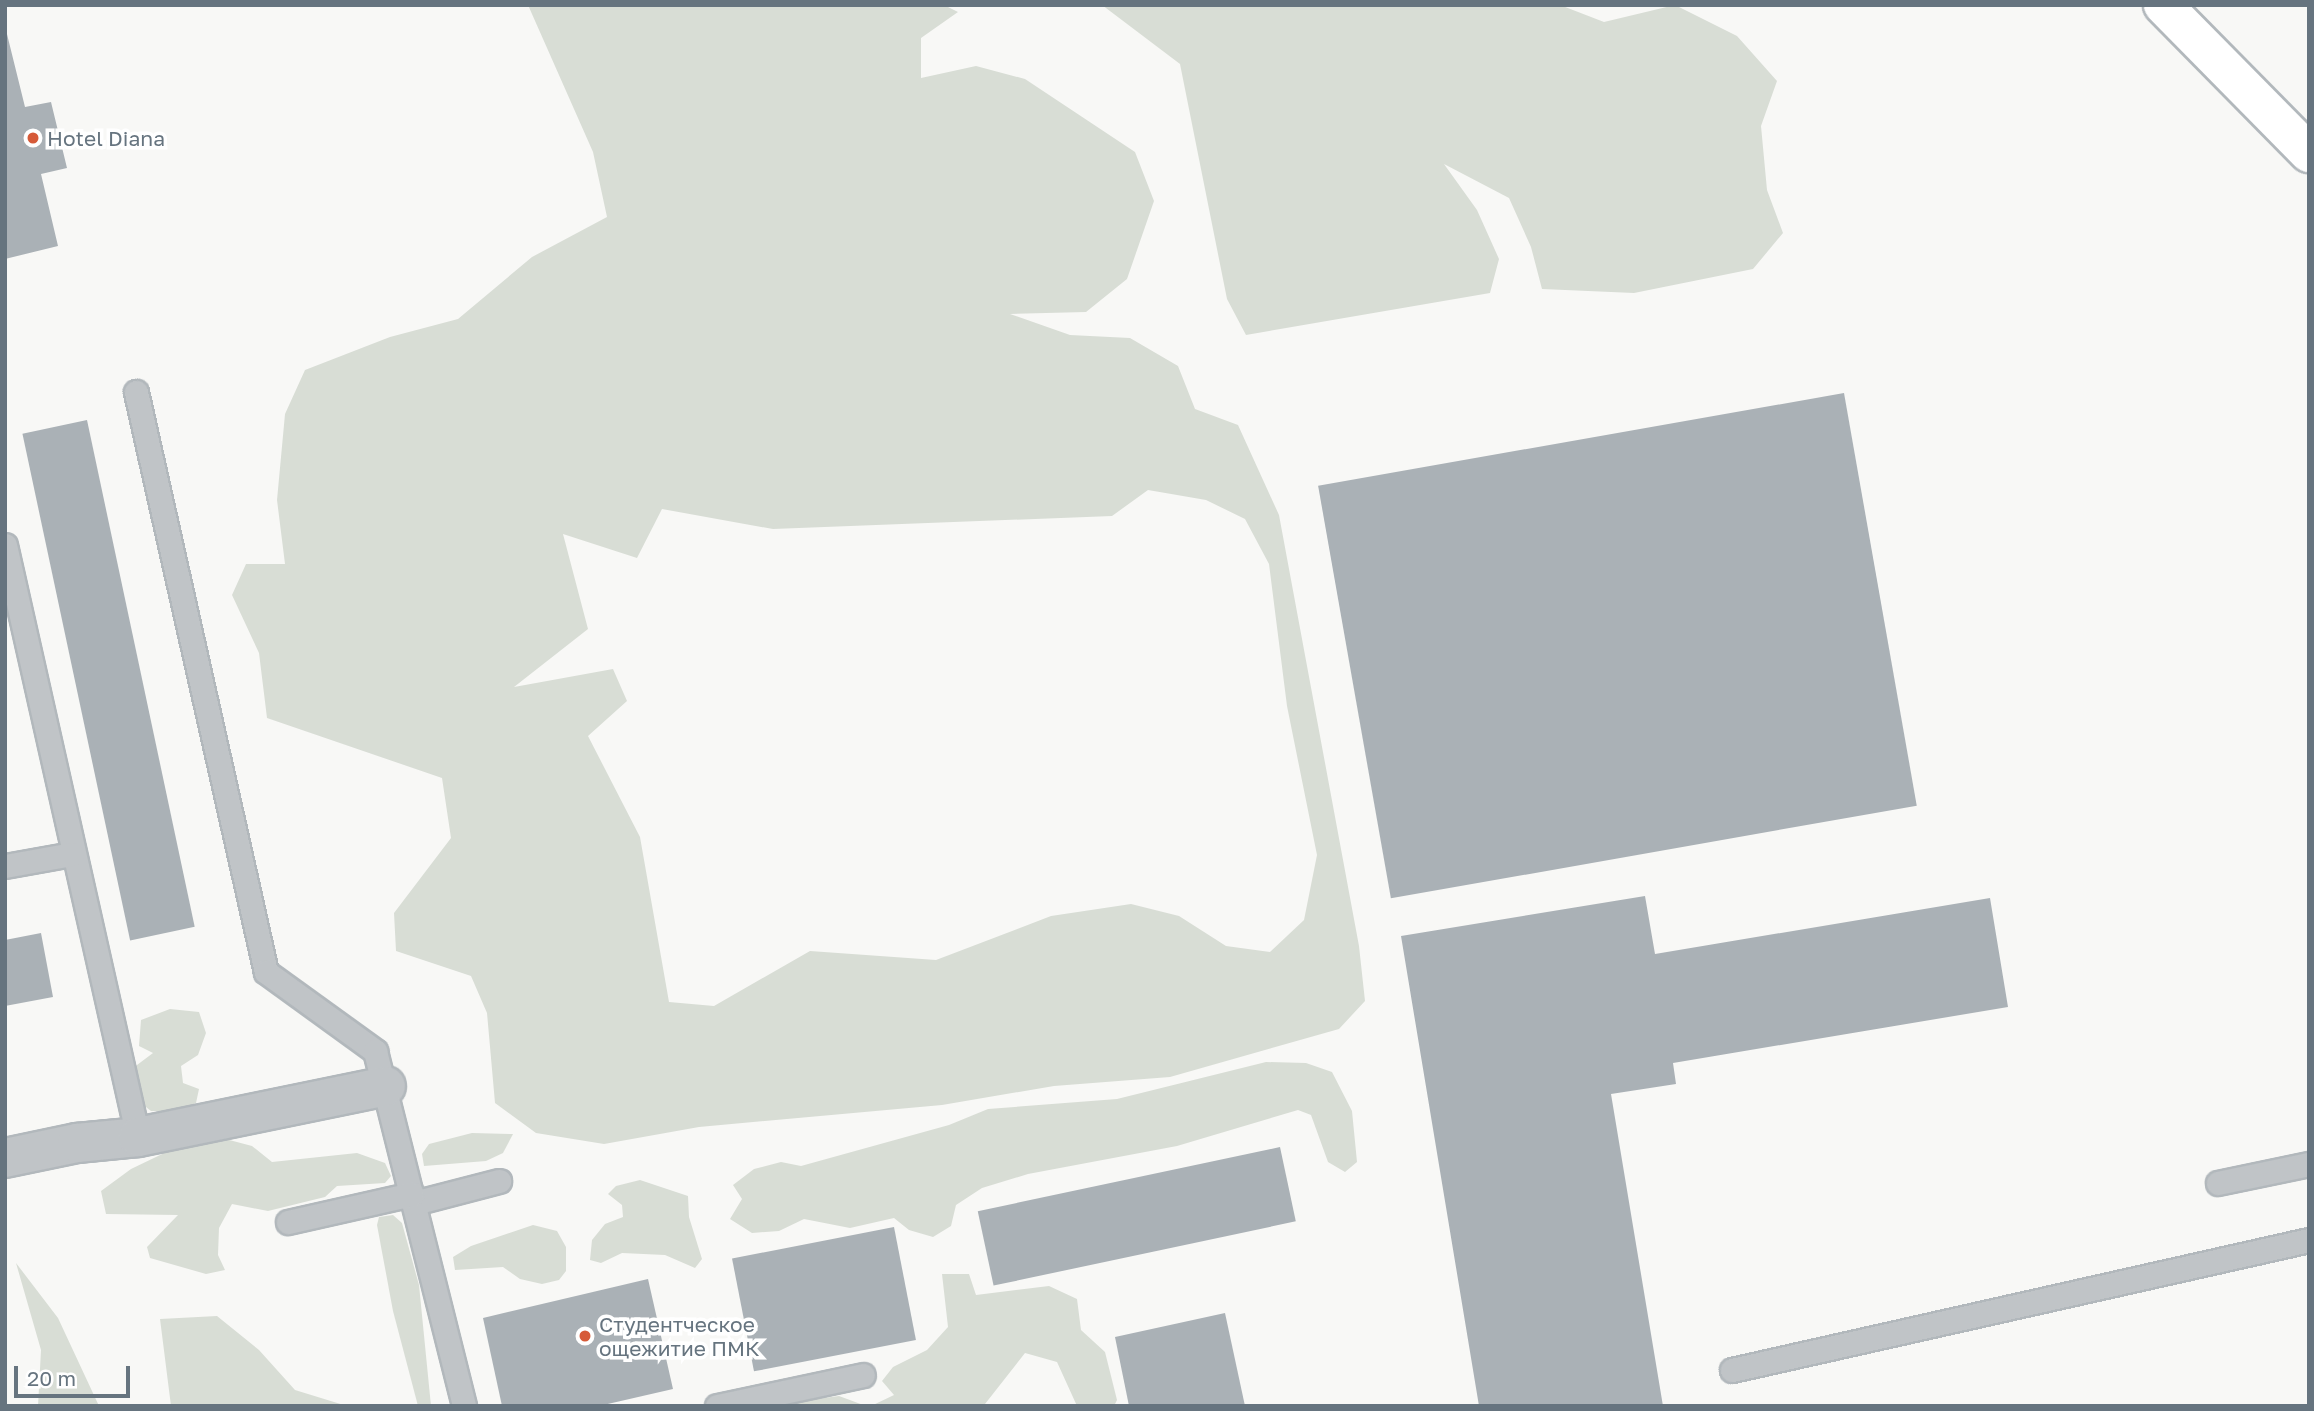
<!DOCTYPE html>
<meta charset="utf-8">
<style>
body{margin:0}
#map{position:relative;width:2314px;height:1411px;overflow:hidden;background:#f8f8f6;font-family:"Golos Text",sans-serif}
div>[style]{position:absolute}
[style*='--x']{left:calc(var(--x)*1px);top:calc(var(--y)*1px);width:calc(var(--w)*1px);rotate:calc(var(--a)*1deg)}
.green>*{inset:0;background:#d8ddd5}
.building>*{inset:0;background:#aab1b6;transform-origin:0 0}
.roads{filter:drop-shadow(2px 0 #b2b8bc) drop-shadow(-2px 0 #b2b8bc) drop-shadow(0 2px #b2b8bc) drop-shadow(0 -2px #b2b8bc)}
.lane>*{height:23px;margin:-11.5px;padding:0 11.5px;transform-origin:11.5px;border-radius:11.5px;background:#c0c4c7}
.street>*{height:38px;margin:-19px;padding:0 19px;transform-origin:19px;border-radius:19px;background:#c0c4c7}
.secondary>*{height:38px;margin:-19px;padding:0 19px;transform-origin:19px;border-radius:19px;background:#fff}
.dots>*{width:19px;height:19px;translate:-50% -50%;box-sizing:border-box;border:4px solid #fff;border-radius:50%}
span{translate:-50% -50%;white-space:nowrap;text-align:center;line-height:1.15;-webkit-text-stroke:7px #fff;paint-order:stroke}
.poi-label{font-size:21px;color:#66747f}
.left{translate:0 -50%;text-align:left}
.frame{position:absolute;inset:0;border:7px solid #66747f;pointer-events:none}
.scale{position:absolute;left:14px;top:1366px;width:116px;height:32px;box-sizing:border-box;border:4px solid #66747f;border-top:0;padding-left:9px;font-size:21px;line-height:24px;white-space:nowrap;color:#66747f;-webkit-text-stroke:5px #fff;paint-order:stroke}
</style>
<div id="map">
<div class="green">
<i style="clip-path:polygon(evenodd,528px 5px,944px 5px,958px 12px,921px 38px,921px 78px,976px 66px,1025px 79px,1135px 152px,1154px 201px,1127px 279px,1086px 312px,1010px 314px,1070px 335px,1130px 338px,1178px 366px,1195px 409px,1238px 425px,1279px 515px,1359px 946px,1365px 1001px,1339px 1029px,1170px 1077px,1054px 1086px,942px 1105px,699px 1127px,604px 1144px,536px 1133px,495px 1103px,487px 1013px,471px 976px,396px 951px,394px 913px,451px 838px,442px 778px,267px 718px,259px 653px,232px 595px,246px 564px,285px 564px,277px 500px,285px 414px,305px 370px,390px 337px,458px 319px,532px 257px,607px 217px,593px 152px,528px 5px,1148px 490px,1206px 500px,1245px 519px,1269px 564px,1287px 706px,1317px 855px,1304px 920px,1270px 952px,1226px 946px,1179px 916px,1131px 904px,1051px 916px,936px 960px,810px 951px,714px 1006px,669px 1002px,640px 837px,588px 736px,627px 701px,613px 669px,514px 687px,588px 629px,563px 534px,637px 558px,662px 509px,773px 529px,1112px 516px,1148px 490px)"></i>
<i style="clip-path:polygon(1102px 5px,1560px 5px,1604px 22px,1675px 5px,1737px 36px,1777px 81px,1761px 126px,1767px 190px,1783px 233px,1753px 269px,1634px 293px,1542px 289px,1531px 247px,1509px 198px,1444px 164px,1477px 210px,1499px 259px,1490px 293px,1246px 335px,1227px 299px,1180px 64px)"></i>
<i style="clip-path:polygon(170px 1009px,199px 1012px,206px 1033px,198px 1055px,181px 1066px,183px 1083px,199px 1089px,196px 1103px,179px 1111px,151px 1111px,132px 1096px,133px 1068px,153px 1053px,139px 1046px,141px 1020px)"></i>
<i style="clip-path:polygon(1266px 1062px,1306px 1063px,1332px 1072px,1352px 1111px,1357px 1162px,1345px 1172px,1328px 1162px,1311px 1115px,1298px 1110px,1177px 1146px,1028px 1174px,982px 1188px,956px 1205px,951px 1226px,933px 1237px,909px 1230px,894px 1218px,850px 1228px,804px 1219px,779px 1231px,752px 1233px,730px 1219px,742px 1199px,733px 1185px,754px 1169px,781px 1162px,801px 1166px,949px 1125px,988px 1109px,1117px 1099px)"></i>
<i style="clip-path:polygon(472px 1133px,513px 1134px,503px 1153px,486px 1161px,424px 1166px,422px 1154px,429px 1144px)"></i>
<i style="clip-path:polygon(218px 1137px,252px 1146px,272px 1162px,357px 1153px,385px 1163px,391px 1176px,385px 1183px,337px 1186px,325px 1197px,268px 1211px,232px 1204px,219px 1228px,218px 1255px,225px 1270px,206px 1274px,150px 1258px,147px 1247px,178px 1215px,106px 1214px,101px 1191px,131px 1169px,183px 1144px)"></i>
<i style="clip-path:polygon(640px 1180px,688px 1196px,689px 1217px,702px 1259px,695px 1268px,665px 1255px,622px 1253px,601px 1263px,590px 1260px,592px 1240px,605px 1224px,623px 1217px,622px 1205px,608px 1194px,616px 1186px)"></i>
<i style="clip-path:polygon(393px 1215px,402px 1223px,419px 1285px,431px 1406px,418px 1406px,393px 1311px,377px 1225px,379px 1217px)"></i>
<i style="clip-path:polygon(533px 1225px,557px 1231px,566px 1247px,566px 1271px,559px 1280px,542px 1284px,520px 1279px,503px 1267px,455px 1270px,453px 1257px,471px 1246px)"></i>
<i style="clip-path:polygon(16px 1263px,58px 1318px,99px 1406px,38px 1406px,41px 1350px)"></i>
<i style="clip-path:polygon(942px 1274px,969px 1274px,976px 1295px,1049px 1286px,1077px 1299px,1081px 1330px,1105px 1352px,1117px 1400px,1114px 1406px,1077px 1406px,1057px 1362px,1025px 1353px,985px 1404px,871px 1406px,894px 1395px,882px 1381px,893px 1367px,927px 1350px,948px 1327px)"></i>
<i style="clip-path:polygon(217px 1316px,259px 1350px,295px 1390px,347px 1406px,171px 1406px,160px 1319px)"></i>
<i style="clip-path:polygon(839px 1396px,866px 1406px,764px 1406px)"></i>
</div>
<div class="building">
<i style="clip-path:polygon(5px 26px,25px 107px,51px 102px,67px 168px,41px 174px,58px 246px,5px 259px)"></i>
<i style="left:1844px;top:393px;width:419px;height:534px;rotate:80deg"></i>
<i style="left:87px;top:420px;width:518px;height:66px;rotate:78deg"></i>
<i style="clip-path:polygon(1645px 896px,1655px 954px,1990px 898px,2008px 1007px,1673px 1063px,1676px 1084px,1611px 1094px,1663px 1406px,1479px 1406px,1401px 936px)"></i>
<i style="clip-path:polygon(41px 933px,53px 997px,5px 1006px,5px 940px)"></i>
<i style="left:1280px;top:1147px;width:76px;height:309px;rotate:78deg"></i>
<i style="left:894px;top:1227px;width:115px;height:165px;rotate:79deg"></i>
<i style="clip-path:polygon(648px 1279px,673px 1389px,599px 1406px,502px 1406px,483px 1318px)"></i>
<i style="clip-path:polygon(1225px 1313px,1245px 1406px,1129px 1406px,1115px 1337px)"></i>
</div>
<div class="roads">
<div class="lane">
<i style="--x:136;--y:392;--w:594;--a:77.37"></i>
<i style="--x:266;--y:972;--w:135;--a:35.9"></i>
<i style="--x:375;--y:1051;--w:366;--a:75.9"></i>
<i style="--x:5;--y:545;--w:607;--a:77.34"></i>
<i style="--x:5;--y:866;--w:68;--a:-10.2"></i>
<i style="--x:2218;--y:1183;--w:93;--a:-11.8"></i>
<i style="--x:414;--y:1203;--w:88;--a:-14.5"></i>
<i style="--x:288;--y:1222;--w:127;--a:-12.7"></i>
<i style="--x:1732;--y:1370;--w:591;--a:-12.7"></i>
<i style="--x:717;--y:1406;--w:149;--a:-12"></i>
</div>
<div class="street">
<i style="--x:5;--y:1158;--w:74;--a:-11.8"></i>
<i style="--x:77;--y:1143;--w:61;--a:-5.6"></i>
<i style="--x:138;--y:1137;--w:253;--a:-11.6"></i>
</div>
<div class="secondary">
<i style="--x:2163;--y:5;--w:208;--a:45.4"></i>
</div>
</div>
<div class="dots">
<i style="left:33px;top:138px;background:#d65a38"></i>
<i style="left:585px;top:1336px;background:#d65a38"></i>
</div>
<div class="poi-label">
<span class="left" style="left:47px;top:138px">Hotel Diana</span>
<span class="left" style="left:599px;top:1336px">Студентческое<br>ощежитие ПМК</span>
</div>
<div class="frame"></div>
<div class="scale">20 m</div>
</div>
